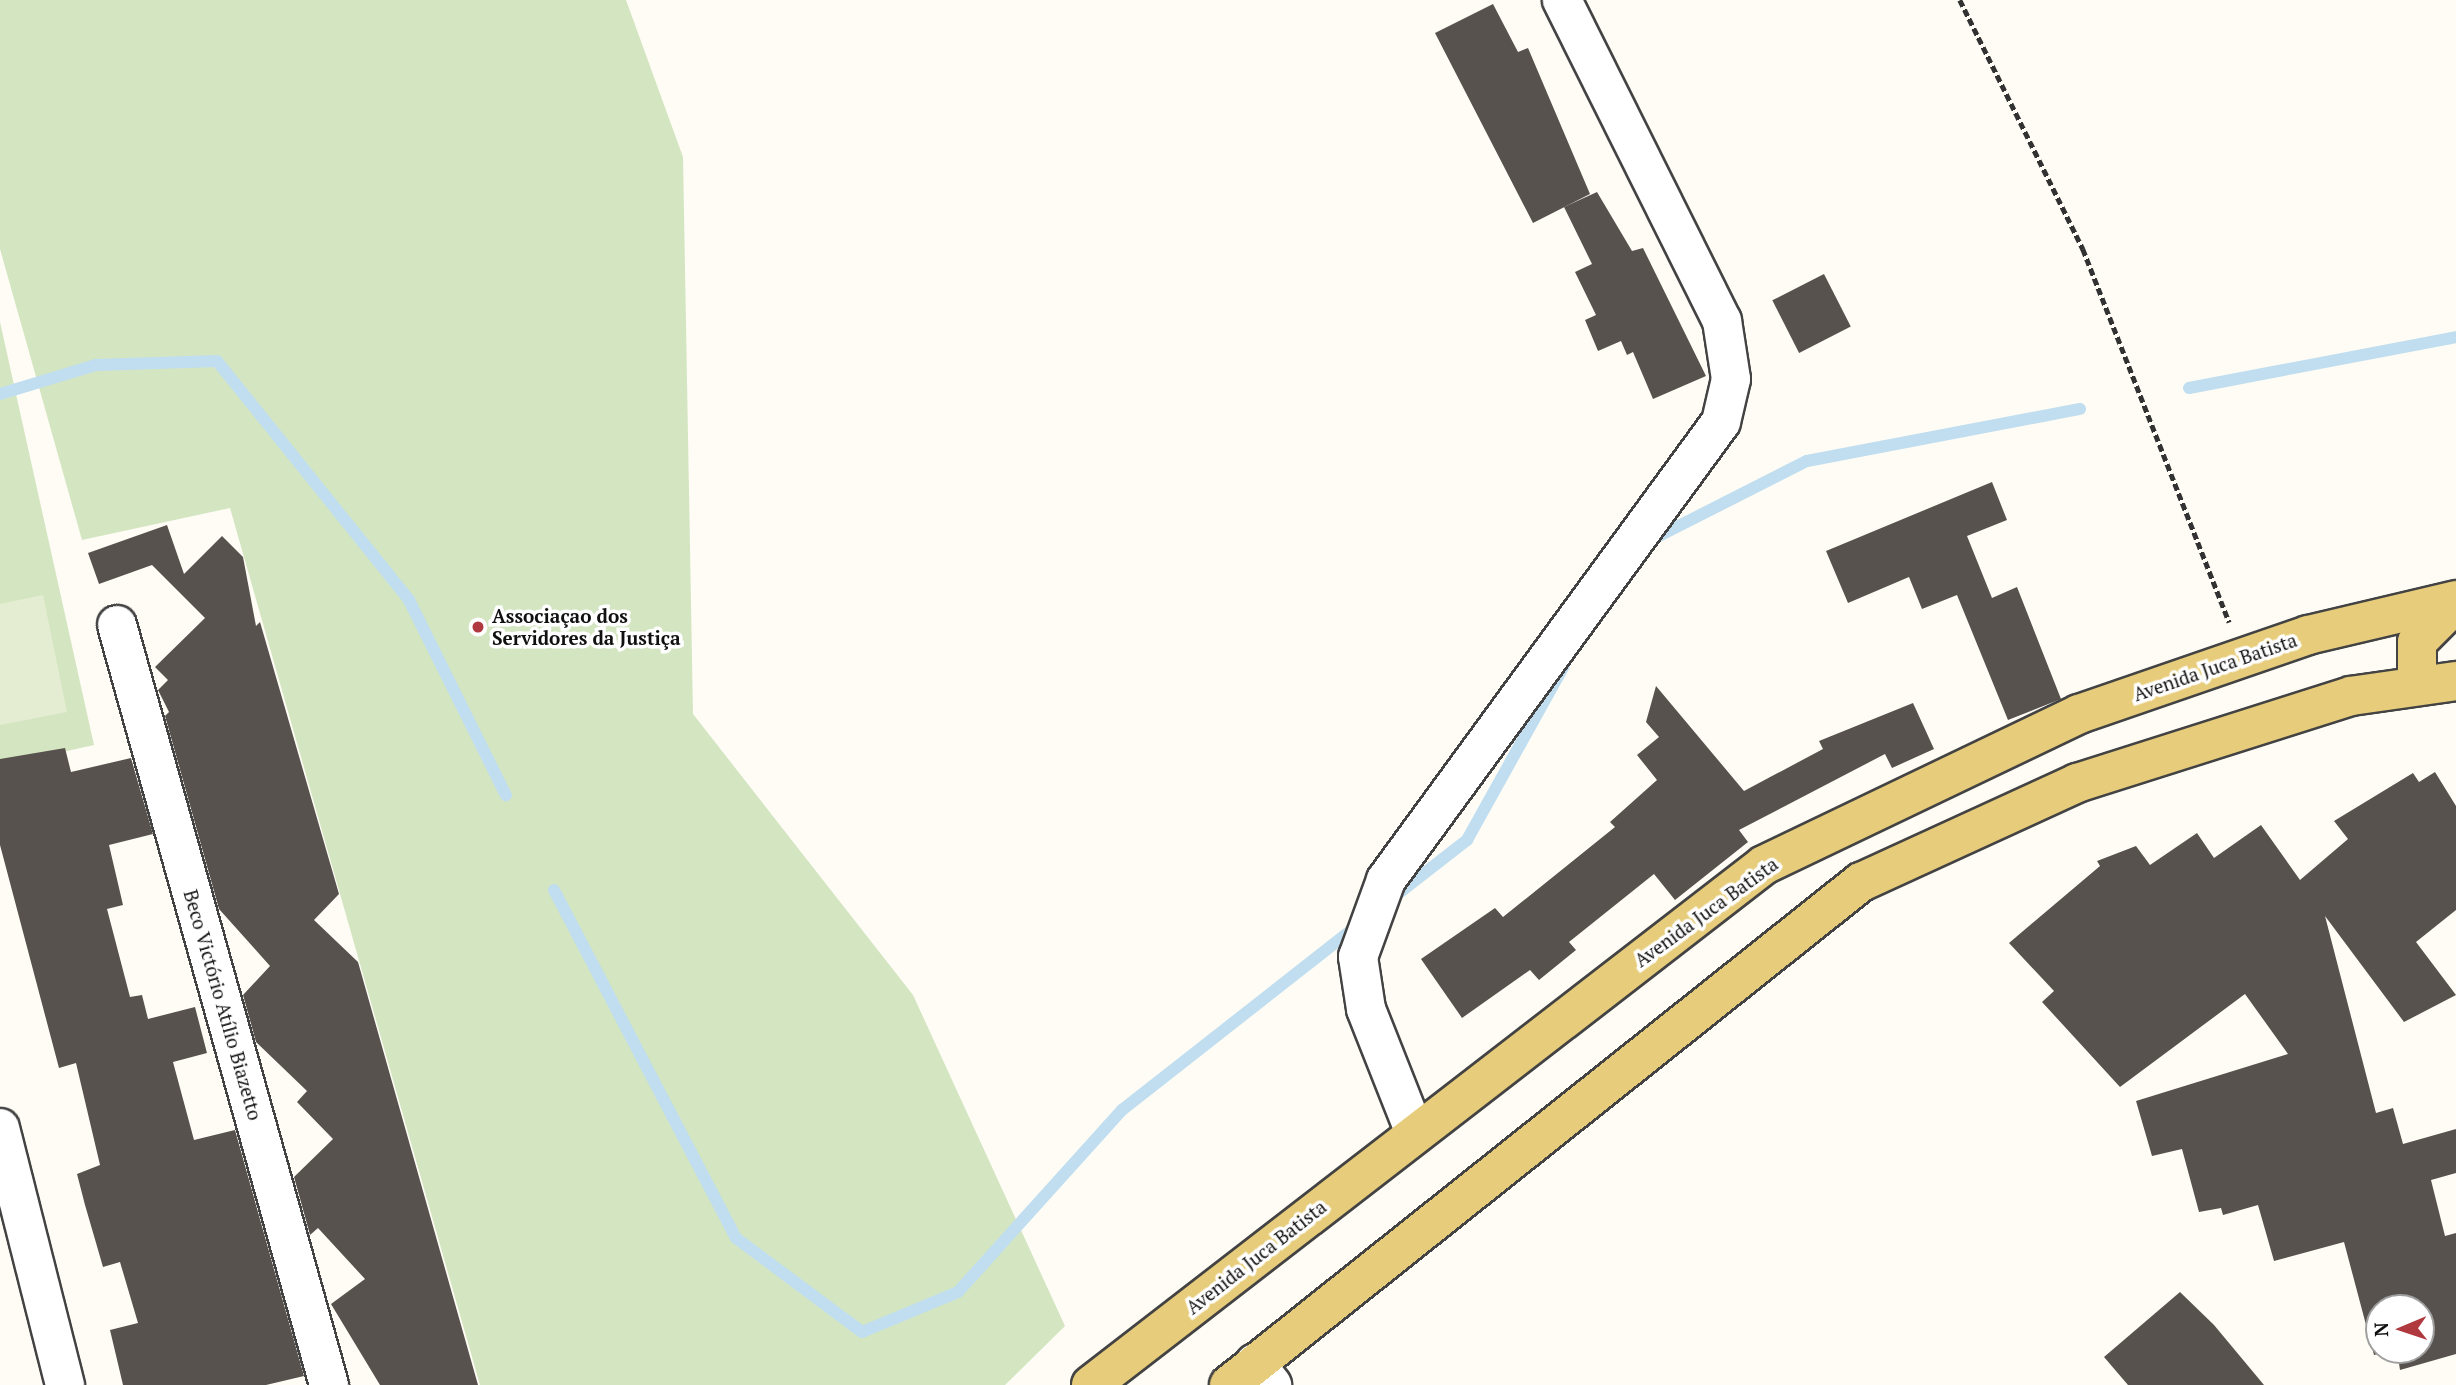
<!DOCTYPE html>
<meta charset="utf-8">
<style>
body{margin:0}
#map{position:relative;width:2456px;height:1385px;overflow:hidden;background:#fefcf5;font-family:"PT Serif",serif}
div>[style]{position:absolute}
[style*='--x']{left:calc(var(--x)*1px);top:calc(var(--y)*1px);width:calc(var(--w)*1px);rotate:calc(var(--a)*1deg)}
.green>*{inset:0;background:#d4e5c2}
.pitch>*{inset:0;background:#e4edd2}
.stream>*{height:12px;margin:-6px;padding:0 6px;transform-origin:6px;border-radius:6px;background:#c0deef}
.building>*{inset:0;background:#58524e;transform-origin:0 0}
.path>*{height:4.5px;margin-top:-2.25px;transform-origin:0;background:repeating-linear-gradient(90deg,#323232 0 7px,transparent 0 10.5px)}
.roads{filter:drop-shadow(2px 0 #434343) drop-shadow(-2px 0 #434343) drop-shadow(0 2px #434343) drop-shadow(0 -2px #434343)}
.minor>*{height:38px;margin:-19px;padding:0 19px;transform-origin:19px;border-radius:19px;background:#fff}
.tertiary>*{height:38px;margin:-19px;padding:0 19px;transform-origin:19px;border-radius:19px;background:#fff}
.primary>*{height:38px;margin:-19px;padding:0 19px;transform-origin:19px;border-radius:19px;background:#e7cd7b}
.dots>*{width:19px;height:19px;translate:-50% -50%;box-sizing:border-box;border:4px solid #fff;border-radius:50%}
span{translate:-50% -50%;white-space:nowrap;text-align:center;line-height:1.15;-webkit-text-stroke:7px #fff;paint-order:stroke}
.poi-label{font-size:19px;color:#101010;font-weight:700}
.left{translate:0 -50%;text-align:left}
.street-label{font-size:19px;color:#101010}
.north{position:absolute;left:2365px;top:1294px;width:70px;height:70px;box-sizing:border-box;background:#fff;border:2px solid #9f9f9f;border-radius:50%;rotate:268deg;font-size:19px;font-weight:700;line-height:28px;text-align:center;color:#101010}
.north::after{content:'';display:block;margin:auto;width:24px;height:32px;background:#b0393f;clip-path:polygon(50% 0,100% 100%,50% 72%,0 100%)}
</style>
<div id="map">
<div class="green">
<i style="clip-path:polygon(0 0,626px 0,683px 157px,693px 714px,913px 995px,1065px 1326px,1005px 1385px,480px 1385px,230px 508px,82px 540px,0 249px)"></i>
<i style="clip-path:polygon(0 322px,94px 745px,0 766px)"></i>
</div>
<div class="pitch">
<i style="clip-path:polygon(43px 595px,67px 712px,0 725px,0 604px)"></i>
</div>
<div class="stream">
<i style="--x:2189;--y:388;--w:272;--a:-10.8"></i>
<i style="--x:0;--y:394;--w:100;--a:-16.8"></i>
<i style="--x:96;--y:365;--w:121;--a:-1.9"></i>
<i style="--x:217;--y:361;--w:307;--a:51.2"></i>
<i style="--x:409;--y:600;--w:218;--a:63.6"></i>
<i style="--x:1649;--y:541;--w:177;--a:-26.9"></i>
<i style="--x:1807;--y:461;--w:278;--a:-10.8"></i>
<i style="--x:554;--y:890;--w:393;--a:62.4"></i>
<i style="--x:736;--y:1238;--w:157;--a:36.7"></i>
<i style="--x:862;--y:1332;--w:104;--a:-22.6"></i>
<i style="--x:958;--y:1292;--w:245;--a:-48"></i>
<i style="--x:1122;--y:1110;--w:301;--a:-38.1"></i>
<i style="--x:1390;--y:900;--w:98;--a:-37.9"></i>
<i style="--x:1467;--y:840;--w:199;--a:-60.9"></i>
</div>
<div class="building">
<i style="clip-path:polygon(1493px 4px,1518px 52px,1528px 48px,1590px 194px,1533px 223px,1435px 33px)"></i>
<i style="clip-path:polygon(1597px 192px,1632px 251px,1643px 248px,1706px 376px,1653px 399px,1633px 352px,1627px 355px,1621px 341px,1598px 351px,1585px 320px,1596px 315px,1575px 272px,1592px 264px,1564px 207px)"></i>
<i style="left:1824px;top:274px;width:59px;height:58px;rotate:63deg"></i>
<i style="clip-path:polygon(1992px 482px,2007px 520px,1967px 536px,1992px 598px,2017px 587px,2061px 699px,2008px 720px,1957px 595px,1922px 609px,1909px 577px,1848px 603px,1826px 551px)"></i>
<i style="clip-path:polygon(167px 525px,184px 574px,222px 536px,243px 557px,256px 626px,260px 622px,339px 894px,314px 920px,358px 962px,478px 1385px,380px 1385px,331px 1304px,365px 1279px,318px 1228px,310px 1235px,294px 1177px,333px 1139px,297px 1102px,307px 1091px,256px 1042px,243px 995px,270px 966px,219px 909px,165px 716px,169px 712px,158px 690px,168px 680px,155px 667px,205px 618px,152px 565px,99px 584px,88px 553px)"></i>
<i style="clip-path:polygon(1656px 686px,1744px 791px,1823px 749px,1819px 741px,1913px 703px,1934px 749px,1892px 768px,1885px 754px,1739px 830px,1748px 842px,1675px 900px,1654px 874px,1569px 942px,1576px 950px,1539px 980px,1530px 970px,1462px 1018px,1421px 959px,1495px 908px,1503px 917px,1615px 827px,1610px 822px,1657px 780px,1637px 755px,1659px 737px,1646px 722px)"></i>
<i style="clip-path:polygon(65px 748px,71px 772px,131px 758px,153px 834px,109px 845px,123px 905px,107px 909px,130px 997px,142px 995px,148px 1019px,195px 1007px,207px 1053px,173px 1062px,194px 1140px,235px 1130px,304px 1376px,266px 1385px,123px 1385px,110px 1330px,138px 1323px,120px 1262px,103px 1267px,85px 1205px,77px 1174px,100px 1165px,76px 1063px,59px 1068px,0 845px,0 759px)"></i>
<i style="clip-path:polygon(2435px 772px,2456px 806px,2456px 910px,2416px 942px,2456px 995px,2404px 1022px,2325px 916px,2376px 1113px,2393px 1108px,2403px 1144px,2456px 1129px,2456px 1173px,2431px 1180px,2445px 1236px,2456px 1233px,2456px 1354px,2400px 1370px,2397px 1350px,2421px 1350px,2421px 1308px,2379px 1308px,2379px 1350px,2393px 1350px,2374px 1355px,2344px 1242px,2274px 1261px,2258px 1205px,2223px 1215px,2221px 1208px,2199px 1212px,2182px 1149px,2152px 1156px,2136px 1101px,2288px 1054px,2245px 994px,2120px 1087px,2042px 1002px,2054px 991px,2009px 943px,2100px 866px,2097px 861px,2136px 846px,2150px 865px,2197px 833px,2214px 858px,2261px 825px,2300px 880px,2348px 839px,2334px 821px,2413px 773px,2419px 782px)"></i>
<i style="clip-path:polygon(2180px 1292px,2214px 1325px,2264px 1385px,2128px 1385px,2104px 1357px)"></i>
</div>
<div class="path">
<i style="--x:1960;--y:0;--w:278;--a:63.7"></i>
<i style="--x:2083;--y:249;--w:401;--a:68.6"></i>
</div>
<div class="roads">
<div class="minor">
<i style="--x:117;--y:625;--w:789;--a:74.41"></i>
<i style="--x:0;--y:1128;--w:265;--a:75.8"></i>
<i style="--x:1415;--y:1133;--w:133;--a:-111.6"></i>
<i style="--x:1366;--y:1009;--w:53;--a:-98.7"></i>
<i style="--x:1358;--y:957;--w:82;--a:-70"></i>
<i style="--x:1386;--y:880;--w:567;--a:-53.82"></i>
<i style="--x:1721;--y:422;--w:44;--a:-76.9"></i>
<i style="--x:1731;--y:379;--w:59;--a:-98.8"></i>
<i style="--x:1722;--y:321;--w:359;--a:-116.5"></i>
</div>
<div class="tertiary">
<i style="--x:1255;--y:1363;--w:28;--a:52"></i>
</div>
<div class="primary">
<i style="--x:2417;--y:685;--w:43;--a:-90"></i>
<i style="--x:2417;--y:642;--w:55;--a:-45"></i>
<i style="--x:1091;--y:1385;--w:850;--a:-37.69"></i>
<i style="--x:1764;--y:865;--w:349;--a:-25.6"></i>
<i style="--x:2079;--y:714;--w:242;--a:-19"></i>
<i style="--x:2308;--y:635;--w:152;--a:-13.3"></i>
<i style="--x:1229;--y:1385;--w:808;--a:-38.52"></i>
<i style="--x:1861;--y:882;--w:238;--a:-24.6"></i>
<i style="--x:2077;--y:783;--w:287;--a:-17.6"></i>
<i style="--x:2351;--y:696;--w:106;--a:-8.1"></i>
</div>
</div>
<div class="dots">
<i style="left:478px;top:627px;background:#b0393f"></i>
</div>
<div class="poi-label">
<span class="left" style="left:492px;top:627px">Associaçao dos<br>Servidores da Justiça</span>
</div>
<div class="street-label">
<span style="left:2215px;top:667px;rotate:-19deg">Avenida Juca Batista</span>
<span style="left:1706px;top:912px;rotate:-36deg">Avenida Juca Batista</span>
<span style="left:223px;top:1005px;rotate:74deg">Beco Victório Atílio Biazetto</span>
<span style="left:1256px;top:1257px;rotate:-38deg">Avenida Juca Batista</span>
</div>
<div class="north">N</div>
</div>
